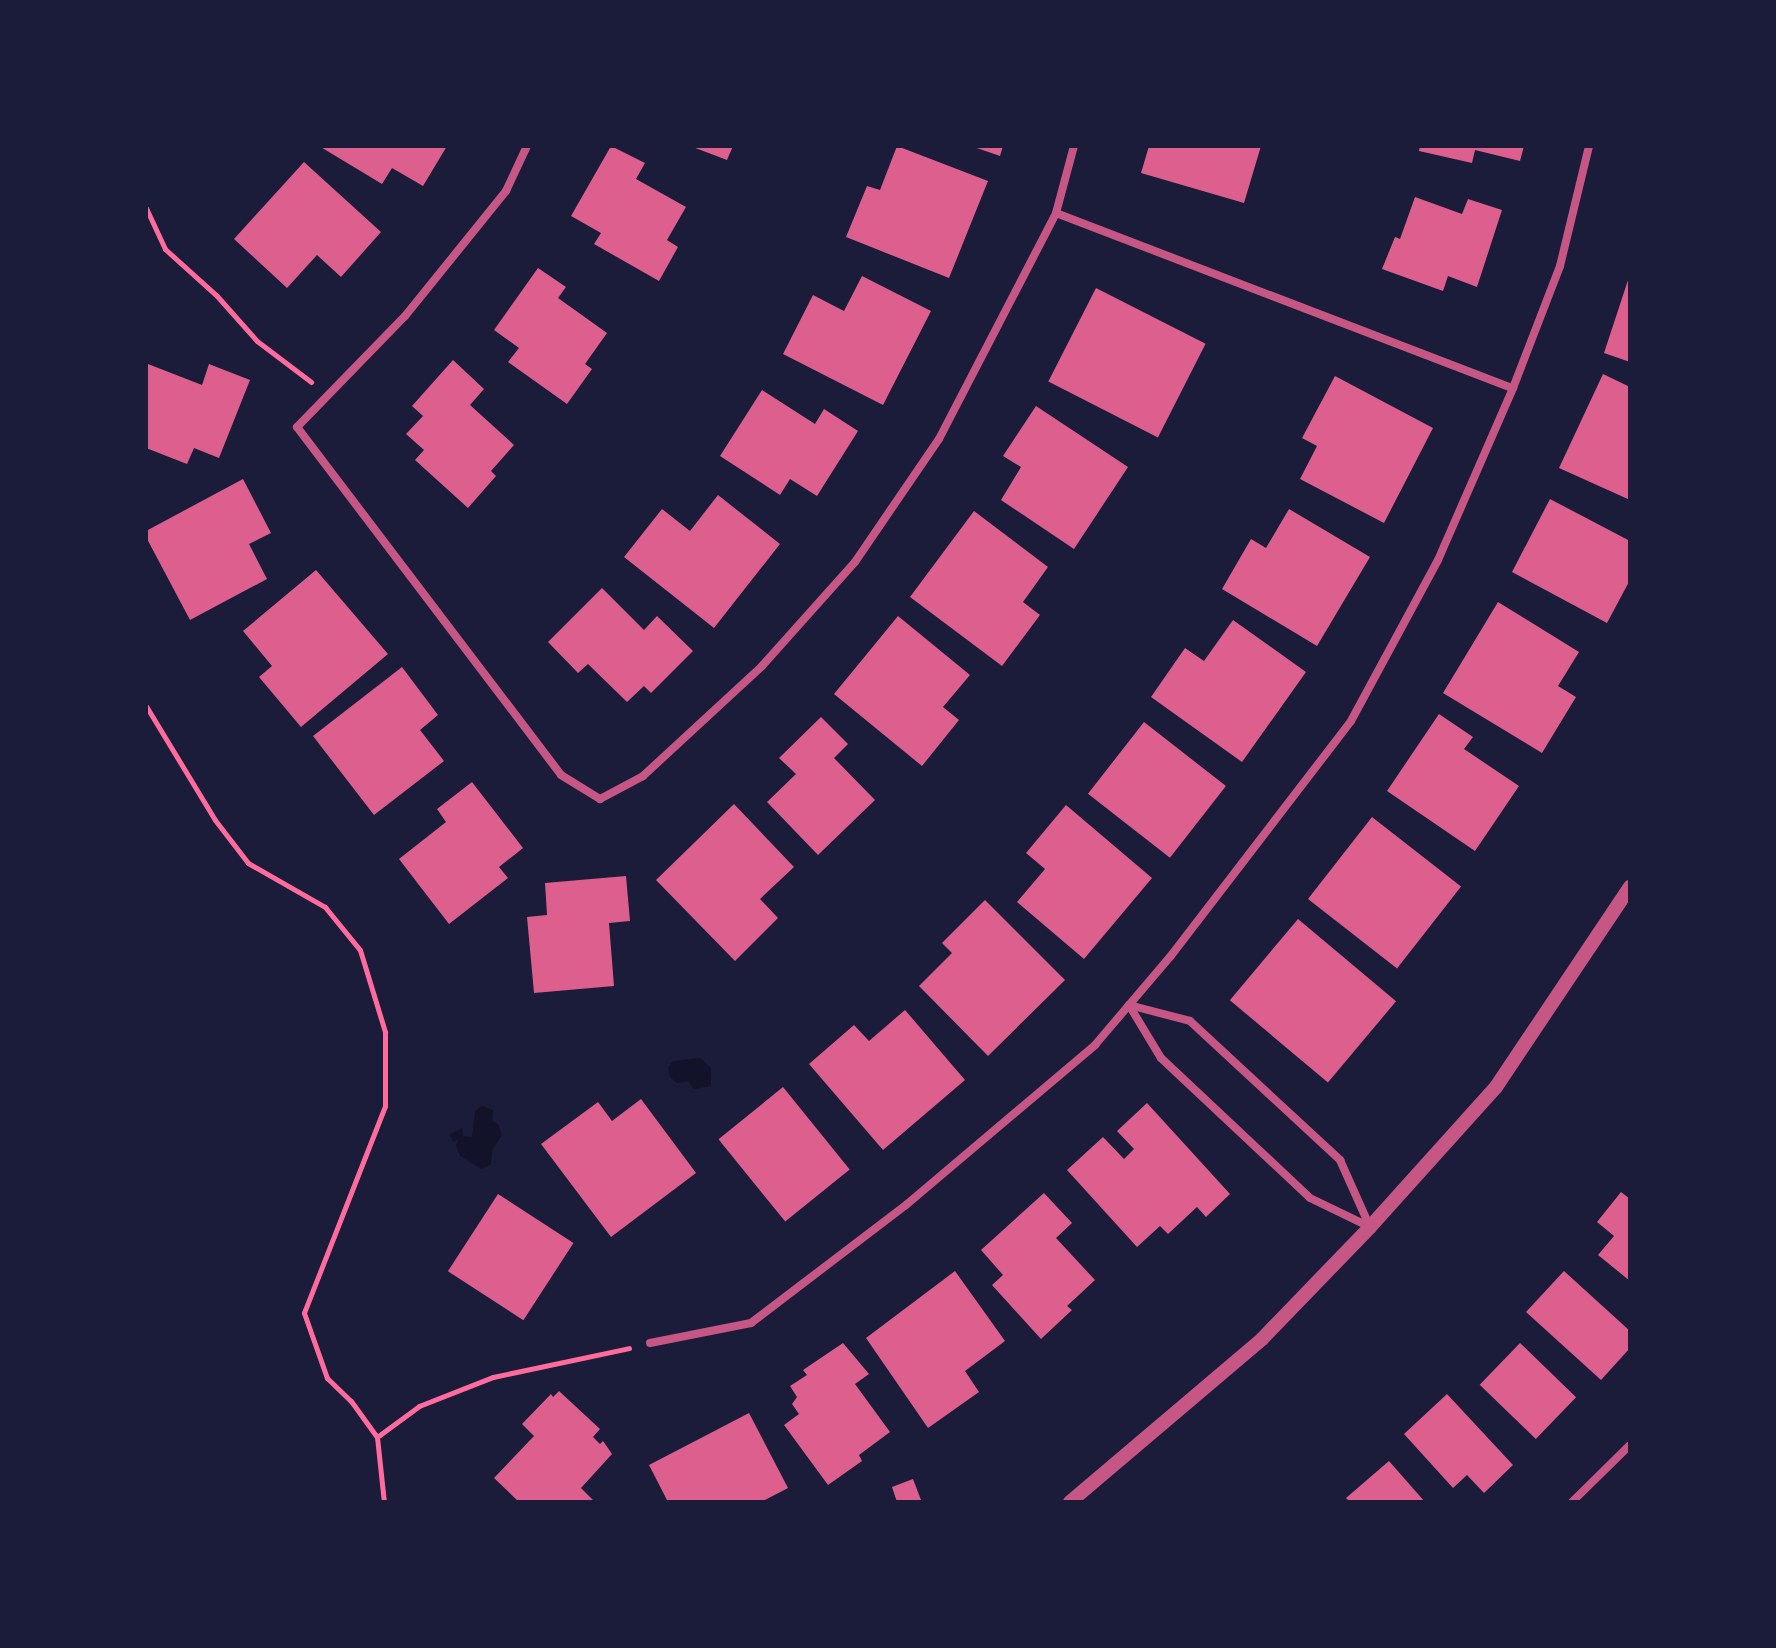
<!DOCTYPE html>
<style>
body{margin:0}
#map{position:relative;width:1776px;height:1648px;overflow:hidden;background:#1b1b3a;font-family:Ubuntu,sans-serif}
div>[style]{position:absolute}
[style*='--x']{left:calc(var(--x)*1px);top:calc(var(--y)*1px);width:calc(var(--w)*1px);rotate:calc(var(--a)*1deg)}
.water>*{inset:0;background:#12122b}
.building>*{inset:0;background:#dd5f8e;transform-origin:0 0}
.path>*{height:5px;margin:-2.5px;padding:0 2.5px;transform-origin:2.5px;border-radius:2.5px;background:#ff6b9d}
.minor>*{height:8px;margin:-4px;padding:0 4px;transform-origin:4px;border-radius:4px;background:#c65784}
.tertiary>*{height:14px;margin:-7px;padding:0 7px;transform-origin:7px;border-radius:7px;background:#c65784}
span{translate:-50% -50%;white-space:nowrap;text-align:center;line-height:1.15;-webkit-text-stroke:8px #1b1b3a;paint-order:stroke}
.frame{position:absolute;inset:0;border:148px solid #1b1b3a;pointer-events:none}
</style>
<div id="map">
<div class="water">
<i style="clip-path:polygon(700px 1058px,711px 1068px,711px 1086px,694px 1089px,688px 1081px,677px 1083px,670px 1077px,668px 1067px,673px 1061px)"></i>
<i style="clip-path:polygon(482px 1106px,493px 1110px,492px 1121px,498px 1124px,502px 1135px,492px 1150px,491px 1164px,482px 1169px,460px 1156px,456px 1145px,459px 1139px,454px 1142px,449px 1135px,462px 1128px,463px 1136px,472px 1137px,475px 1111px)"></i>
</div>
<div class="building">
<i style="clip-path:polygon(319px 146px,447px 146px,423px 186px,392px 168px,382px 184px)"></i>
<i style="clip-path:polygon(611px 146px,645px 163px,636px 179px,686px 207px,667px 240px,678px 247px,659px 281px,594px 244px,601px 233px,571px 216px)"></i>
<i style="clip-path:polygon(690px 146px,733px 146px,727px 160px)"></i>
<i style="clip-path:polygon(897px 146px,988px 181px,949px 278px,846px 237px,867px 186px,880px 190px)"></i>
<i style="clip-path:polygon(971px 146px,1003px 146px,1000px 156px)"></i>
<i style="clip-path:polygon(1149px 146px,1261px 146px,1244px 203px,1141px 173px)"></i>
<i style="clip-path:polygon(1420px 146px,1524px 146px,1520px 161px,1475px 150px,1472px 163px,1419px 151px)"></i>
<i style="clip-path:polygon(304px 162px,381px 232px,341px 277px,317px 255px,287px 288px,234px 239px)"></i>
<i style="clip-path:polygon(1415px 197px,1462px 214px,1468px 199px,1502px 210px,1477px 287px,1448px 276px,1443px 291px,1382px 269px,1395px 237px,1400px 239px)"></i>
<i style="clip-path:polygon(538px 268px,566px 287px,558px 298px,607px 333px,585px 364px,592px 369px,567px 404px,508px 362px,519px 348px,494px 330px)"></i>
<i style="clip-path:polygon(862px 276px,931px 311px,883px 405px,783px 354px,813px 295px,844px 311px)"></i>
<i style="clip-path:polygon(1629px 277px,1630px 277px,1630px 362px,1604px 353px)"></i>
<i style="left:1096px;top:288px;width:123px;height:105px;rotate:27deg"></i>
<i style="clip-path:polygon(453px 360px,484px 389px,470px 405px,514px 445px,491px 471px,496px 476px,468px 508px,415px 460px,424px 450px,406px 434px,423px 416px,412px 406px)"></i>
<i style="clip-path:polygon(148px 364px,202px 385px,209px 364px,250px 380px,219px 458px,194px 448px,187px 464px,146px 448px)"></i>
<i style="clip-path:polygon(1603px 374px,1630px 387px,1630px 500px,1559px 468px)"></i>
<i style="clip-path:polygon(1335px 376px,1433px 428px,1384px 523px,1300px 479px,1317px 446px,1302px 438px)"></i>
<i style="clip-path:polygon(762px 390px,815px 424px,824px 409px,858px 431px,817px 496px,790px 479px,780px 495px,720px 456px)"></i>
<i style="clip-path:polygon(1036px 406px,1128px 467px,1074px 549px,1001px 500px,1021px 467px,1003px 456px)"></i>
<i style="clip-path:polygon(243px 479px,271px 533px,249px 544px,267px 579px,190px 620px,146px 537px,146px 531px)"></i>
<i style="clip-path:polygon(718px 495px,780px 544px,714px 628px,624px 557px,662px 509px,690px 531px)"></i>
<i style="clip-path:polygon(1550px 499px,1630px 541px,1630px 580px,1607px 623px,1512px 572px)"></i>
<i style="clip-path:polygon(1289px 509px,1370px 557px,1317px 646px,1222px 589px,1251px 539px,1266px 548px)"></i>
<i style="clip-path:polygon(974px 511px,1048px 567px,1023px 602px,1040px 615px,1002px 666px,910px 597px)"></i>
<i style="clip-path:polygon(316px 570px,388px 654px,301px 727px,259px 677px,272px 666px,243px 631px)"></i>
<i style="clip-path:polygon(602px 588px,644px 630px,657px 616px,693px 651px,651px 693px,644px 686px,627px 702px,588px 664px,578px 673px,548px 642px)"></i>
<i style="clip-path:polygon(1498px 602px,1579px 652px,1558px 686px,1576px 697px,1542px 753px,1443px 693px)"></i>
<i style="clip-path:polygon(898px 616px,970px 675px,943px 707px,959px 720px,922px 766px,834px 694px)"></i>
<i style="clip-path:polygon(1233px 620px,1306px 672px,1242px 762px,1151px 697px,1185px 648px,1204px 661px)"></i>
<i style="clip-path:polygon(402px 667px,438px 715px,420px 730px,444px 761px,374px 815px,313px 736px)"></i>
<i style="clip-path:polygon(1439px 714px,1473px 737px,1464px 749px,1519px 786px,1475px 851px,1387px 791px)"></i>
<i style="clip-path:polygon(821px 717px,848px 744px,834px 758px,875px 800px,818px 855px,767px 802px,796px 774px,779px 758px)"></i>
<i style="left:1144px;top:722px;width:104px;height:91px;rotate:38deg"></i>
<i style="clip-path:polygon(472px 782px,523px 848px,499px 867px,508px 878px,449px 924px,399px 859px,446px 822px,437px 809px)"></i>
<i style="clip-path:polygon(734px 804px,794px 867px,760px 899px,778px 918px,735px 961px,656px 880px)"></i>
<i style="clip-path:polygon(1066px 805px,1152px 878px,1084px 959px,1017px 902px,1045px 869px,1026px 853px)"></i>
<i style="left:1372px;top:817px;width:113px;height:104px;rotate:38deg"></i>
<i style="clip-path:polygon(626px 876px,630px 921px,609px 923px,614px 986px,534px 993px,527px 917px,547px 915px,545px 883px)"></i>
<i style="clip-path:polygon(985px 900px,1065px 980px,988px 1056px,919px 986px,952px 953px,942px 943px)"></i>
<i style="left:1298px;top:919px;width:128px;height:106px;rotate:40deg"></i>
<i style="clip-path:polygon(905px 1010px,965px 1080px,883px 1150px,809px 1064px,854px 1025px,869px 1041px)"></i>
<i style="left:783px;top:1087px;width:106px;height:83px;rotate:51deg"></i>
<i style="clip-path:polygon(641px 1099px,696px 1173px,611px 1237px,541px 1144px,598px 1102px,612px 1121px)"></i>
<i style="clip-path:polygon(1147px 1103px,1230px 1194px,1206px 1217px,1197px 1207px,1168px 1234px,1160px 1226px,1137px 1247px,1067px 1170px,1103px 1137px,1124px 1159px,1134px 1149px,1117px 1131px)"></i>
<i style="clip-path:polygon(1621px 1192px,1630px 1199px,1630px 1281px,1598px 1255px,1614px 1236px,1597px 1222px)"></i>
<i style="clip-path:polygon(1044px 1193px,1072px 1223px,1056px 1238px,1095px 1280px,1067px 1306px,1072px 1310px,1041px 1339px,992px 1285px,1003px 1275px,981px 1250px)"></i>
<i style="left:498px;top:1194px;width:90px;height:92px;rotate:33deg"></i>
<i style="clip-path:polygon(955px 1271px,1005px 1341px,965px 1371px,979px 1392px,928px 1428px,866px 1338px)"></i>
<i style="clip-path:polygon(1564px 1271px,1630px 1331px,1630px 1348px,1601px 1380px,1526px 1312px)"></i>
<i style="clip-path:polygon(843px 1343px,869px 1374px,855px 1384px,890px 1432px,859px 1455px,862px 1461px,828px 1485px,784px 1425px,799px 1414px,792px 1404px,797px 1397px,790px 1386px,807px 1375px,803px 1370px)"></i>
<i style="left:1520px;top:1343px;width:78px;height:58px;rotate:44deg"></i>
<i style="clip-path:polygon(559px 1391px,600px 1429px,593px 1437px,600px 1444px,603px 1441px,612px 1454px,581px 1488px,593px 1500px,590px 1502px,519px 1502px,494px 1478px,534px 1436px,522px 1424px,551px 1394px,553px 1397px)"></i>
<i style="clip-path:polygon(1447px 1394px,1513px 1465px,1484px 1493px,1467px 1475px,1453px 1488px,1404px 1434px)"></i>
<i style="clip-path:polygon(749px 1413px,788px 1488px,761px 1502px,668px 1502px,649px 1465px)"></i>
<i style="clip-path:polygon(1389px 1461px,1425px 1502px,1350px 1502px,1346px 1498px)"></i>
<i style="clip-path:polygon(913px 1479px,921px 1500px,897px 1502px,892px 1487px)"></i>
</div>
<div class="path">
<i style="--x:146;--y:208;--w:45;--a:65.1"></i>
<i style="--x:165;--y:249;--w:70;--a:42.1"></i>
<i style="--x:217;--y:296;--w:60;--a:48.4"></i>
<i style="--x:257;--y:341;--w:68;--a:37.2"></i>
<i style="--x:146;--y:706;--w:133;--a:58.8"></i>
<i style="--x:215;--y:820;--w:54;--a:52.5"></i>
<i style="--x:248;--y:863;--w:89;--a:29.7"></i>
<i style="--x:325;--y:907;--w:55;--a:50.9"></i>
<i style="--x:360;--y:950;--w:86;--a:73"></i>
<i style="--x:385;--y:1032;--w:74;--a:90"></i>
<i style="--x:385;--y:1106;--w:222;--a:111.4"></i>
<i style="--x:304;--y:1313;--w:69;--a:70.5"></i>
<i style="--x:327;--y:1378;--w:33;--a:44"></i>
<i style="--x:351;--y:1401;--w:44;--a:54.2"></i>
<i style="--x:377;--y:1437;--w:52;--a:-36.4"></i>
<i style="--x:419;--y:1406;--w:79;--a:-21.4"></i>
<i style="--x:493;--y:1377;--w:139;--a:-12"></i>
<i style="--x:377;--y:1437;--w:65;--a:83.9"></i>
</div>
<div class="minor">
<i style="--x:527;--y:146;--w:50;--a:115"></i>
<i style="--x:506;--y:191;--w:161;--a:128.9"></i>
<i style="--x:405;--y:316;--w:155;--a:134.2"></i>
<i style="--x:297;--y:427;--w:437;--a:52.8"></i>
<i style="--x:561;--y:775;--w:46;--a:31.6"></i>
<i style="--x:600;--y:799;--w:49;--a:-28.1"></i>
<i style="--x:643;--y:776;--w:162;--a:-42.7"></i>
<i style="--x:762;--y:666;--w:140;--a:-48.2"></i>
<i style="--x:855;--y:562;--w:149;--a:-55.7"></i>
<i style="--x:939;--y:439;--w:254;--a:-62.6"></i>
<i style="--x:1056;--y:213;--w:69;--a:-75"></i>
<i style="--x:1056;--y:213;--w:489;--a:21"></i>
<i style="--x:1129;--y:1005;--w:63;--a:14.7"></i>
<i style="--x:1190;--y:1021;--w:205;--a:42.8"></i>
<i style="--x:1340;--y:1160;--w:73;--a:65.9"></i>
<i style="--x:1129;--y:1005;--w:62;--a:58.9"></i>
<i style="--x:1161;--y:1058;--w:204;--a:43.2"></i>
<i style="--x:1310;--y:1198;--w:67;--a:25.8"></i>
<i style="--x:650;--y:1343;--w:103;--a:-11.2"></i>
<i style="--x:751;--y:1323;--w:195;--a:-37.3"></i>
<i style="--x:906;--y:1205;--w:248;--a:-40.2"></i>
<i style="--x:1095;--y:1045;--w:116;--a:-49.6"></i>
<i style="--x:1170;--y:957;--w:297;--a:-52.5"></i>
<i style="--x:1351;--y:721;--w:183;--a:-61.6"></i>
<i style="--x:1438;--y:560;--w:188;--a:-66.4"></i>
<i style="--x:1513;--y:388;--w:131;--a:-68.9"></i>
<i style="--x:1560;--y:266;--w:123;--a:-76.4"></i>
<i style="--x:1572;--y:1502;--w:81;--a:-44.5"></i>
</div>
<div class="tertiary">
<i style="--x:1070;--y:1502;--w:252;--a:-40.3"></i>
<i style="--x:1262;--y:1339;--w:156;--a:-46"></i>
<i style="--x:1370;--y:1227;--w:188;--a:-48"></i>
<i style="--x:1496;--y:1087;--w:241;--a:-56.2"></i>
</div>
<div class="frame"></div>
</div>
